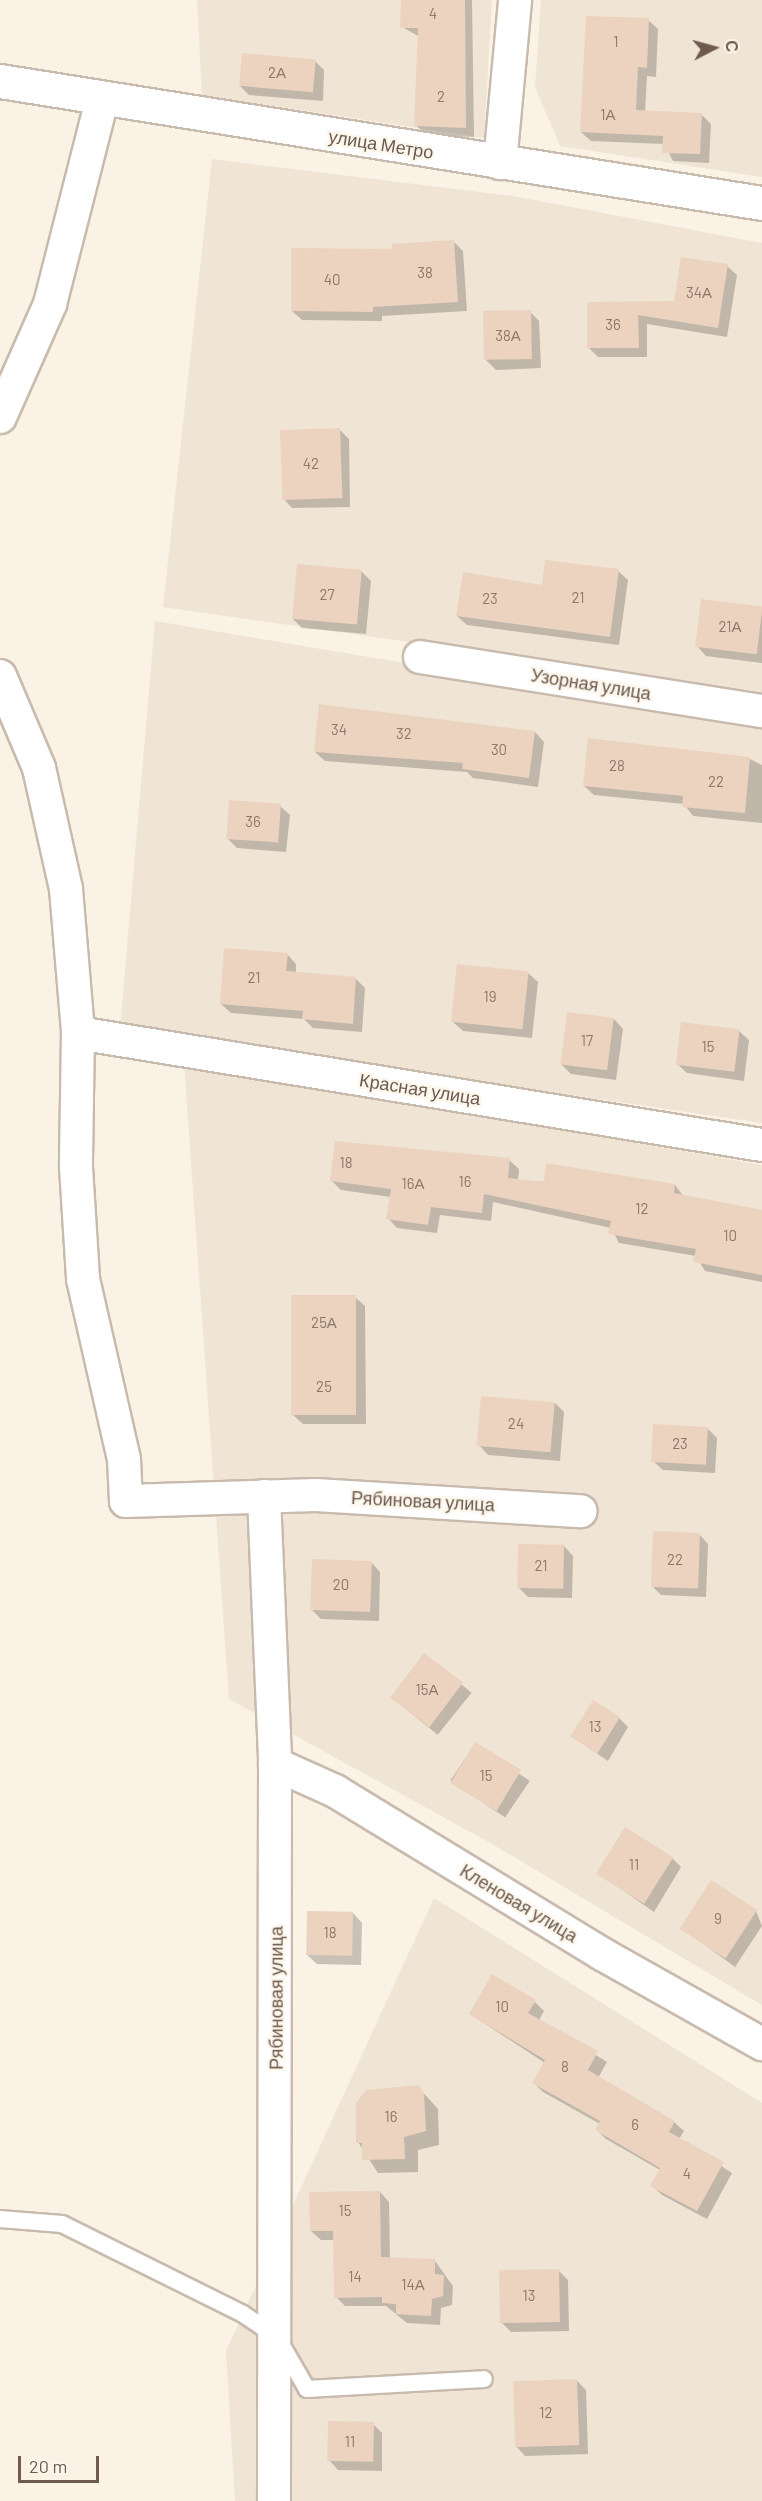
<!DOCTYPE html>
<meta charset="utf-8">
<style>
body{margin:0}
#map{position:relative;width:762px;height:2501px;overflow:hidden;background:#f9f2e5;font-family:Barlow,sans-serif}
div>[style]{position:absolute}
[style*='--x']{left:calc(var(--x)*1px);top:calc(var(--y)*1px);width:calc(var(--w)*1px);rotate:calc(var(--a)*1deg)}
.residential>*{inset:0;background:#f0e4d5}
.shadow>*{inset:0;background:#0003;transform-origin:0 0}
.building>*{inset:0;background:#ebd3c0;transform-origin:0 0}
.roads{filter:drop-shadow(2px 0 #c8baad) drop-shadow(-2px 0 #c8baad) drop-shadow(0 2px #c8baad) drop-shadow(0 -2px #c8baad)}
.lane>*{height:16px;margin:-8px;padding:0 8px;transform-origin:8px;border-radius:8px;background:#fff}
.street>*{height:32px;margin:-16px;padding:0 16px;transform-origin:16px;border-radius:16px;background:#fff}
.secondary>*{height:33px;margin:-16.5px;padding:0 16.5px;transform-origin:16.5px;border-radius:16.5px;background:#fff}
span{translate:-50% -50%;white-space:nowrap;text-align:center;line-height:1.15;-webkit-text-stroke:4.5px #fcf6eb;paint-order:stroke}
.number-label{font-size:15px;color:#8d786a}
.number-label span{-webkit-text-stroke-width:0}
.street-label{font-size:18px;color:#6e5a4e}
.north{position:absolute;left:684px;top:18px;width:60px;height:60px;-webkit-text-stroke:4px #fcf6eb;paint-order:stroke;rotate:84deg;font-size:16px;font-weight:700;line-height:24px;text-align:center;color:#6e5a4e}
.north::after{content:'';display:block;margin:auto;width:21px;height:27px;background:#6e5a4e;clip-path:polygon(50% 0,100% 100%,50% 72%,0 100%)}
.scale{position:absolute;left:18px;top:2456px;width:81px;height:27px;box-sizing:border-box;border:3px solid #6e5a4e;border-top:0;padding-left:8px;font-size:18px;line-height:21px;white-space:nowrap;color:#6e5a4e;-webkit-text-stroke:4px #fcf6eb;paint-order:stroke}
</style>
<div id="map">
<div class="residential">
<i style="clip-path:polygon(197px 0,492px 0,484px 138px,202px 95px)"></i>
<i style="clip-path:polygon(541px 0,762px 0,762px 177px,560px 146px,535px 87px)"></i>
<i style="clip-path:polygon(212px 159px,513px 196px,762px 243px,762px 692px,163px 607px)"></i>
<i style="clip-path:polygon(155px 621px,762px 723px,762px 1123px,120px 1029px)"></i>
<i style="clip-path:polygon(184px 1063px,762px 1165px,762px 2005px,492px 1844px,229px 1699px)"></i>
<i style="clip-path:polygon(434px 1898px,762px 2103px,762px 2501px,235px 2501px,226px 2351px)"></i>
</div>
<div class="shadow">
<i style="clip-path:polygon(403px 0,472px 0,474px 137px,425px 135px,416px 125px,420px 37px,402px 27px)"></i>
<i style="clip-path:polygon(648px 20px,658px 29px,656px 77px,647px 76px,645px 112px,702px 115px,711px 124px,709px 163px,673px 161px,664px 144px,591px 141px,581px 132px)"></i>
<i style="clip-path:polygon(315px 61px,324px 70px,323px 101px,249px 95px,240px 86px)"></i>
<i style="clip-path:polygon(454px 242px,463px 251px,467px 311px,382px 316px,382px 321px,302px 320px,292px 311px,394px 251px)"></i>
<i style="clip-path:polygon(727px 266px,737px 275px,727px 337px,647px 324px,647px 357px,598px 357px,588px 347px,588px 303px,675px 302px)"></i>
<i style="clip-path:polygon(530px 312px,539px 321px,541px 368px,496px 370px,486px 360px)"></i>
<i style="clip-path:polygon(340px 430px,349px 439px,350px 507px,292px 508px,283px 498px)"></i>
<i style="clip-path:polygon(361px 571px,371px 581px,366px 634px,302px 628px,293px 619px)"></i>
<i style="clip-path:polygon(618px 571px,628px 580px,619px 645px,467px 625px,457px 616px,543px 587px)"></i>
<i style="clip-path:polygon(762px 608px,762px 663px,706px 656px,697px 646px)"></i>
<i style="clip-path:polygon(535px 732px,544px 742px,538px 787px,473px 778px,467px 772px,325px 761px,315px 752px)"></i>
<i style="clip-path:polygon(750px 759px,762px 765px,762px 823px,693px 816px,684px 804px,594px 795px,584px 786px)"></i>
<i style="clip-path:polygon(280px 806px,290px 815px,286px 852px,237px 848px,227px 838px)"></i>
<i style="clip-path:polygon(287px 954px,296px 964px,296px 974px,356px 979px,365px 988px,362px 1032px,313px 1028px,304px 1019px,231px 1013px,221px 1004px)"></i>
<i style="clip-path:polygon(528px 973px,538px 982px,532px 1038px,463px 1031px,453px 1022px)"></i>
<i style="clip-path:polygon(614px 1019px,623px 1029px,616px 1080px,571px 1074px,561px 1064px)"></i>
<i style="clip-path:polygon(739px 1031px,749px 1040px,744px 1081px,687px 1073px,677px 1064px)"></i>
<i style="clip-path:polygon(509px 1160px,519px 1169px,518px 1181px,675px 1185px,684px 1197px,762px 1212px,762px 1282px,705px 1271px,696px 1256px,619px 1243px,611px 1228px,493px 1202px,491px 1221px,440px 1215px,437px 1233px,397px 1228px,388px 1218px,391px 1197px,341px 1190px,332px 1181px)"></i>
<i style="clip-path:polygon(355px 1297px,365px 1306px,366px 1424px,303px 1424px,293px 1415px)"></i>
<i style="clip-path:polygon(555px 1403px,564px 1412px,560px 1461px,488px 1455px,479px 1445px)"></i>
<i style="clip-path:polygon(707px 1428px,717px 1438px,715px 1473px,663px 1470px,653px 1461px)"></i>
<i style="clip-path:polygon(699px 1534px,708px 1544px,706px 1597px,661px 1595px,652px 1586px)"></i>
<i style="clip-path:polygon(564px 1546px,573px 1556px,572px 1598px,528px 1597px,518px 1587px)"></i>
<i style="clip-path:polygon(371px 1562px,380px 1572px,379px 1621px,321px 1619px,311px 1609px)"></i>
<i style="left:425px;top:1655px;width:60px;height:54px;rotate:39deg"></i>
<i style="clip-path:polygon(619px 1718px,628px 1727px,608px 1761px,573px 1737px)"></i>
<i style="left:475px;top:1744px;width:66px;height:44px;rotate:34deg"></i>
<i style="clip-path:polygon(672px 1858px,681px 1867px,654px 1912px,598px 1873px)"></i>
<i style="clip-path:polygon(756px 1911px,762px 1926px,735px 1967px,682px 1928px)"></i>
<i style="clip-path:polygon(353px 1913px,362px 1923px,361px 1965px,317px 1964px,307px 1955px)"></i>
<i style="clip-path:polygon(535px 2002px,544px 2011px,539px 2020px,607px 2062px,598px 2078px,674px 2122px,684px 2131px,679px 2139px,732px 2173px,707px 2219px,662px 2195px,652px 2185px,660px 2170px,606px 2139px,597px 2130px,600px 2124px,543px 2092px,534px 2083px,545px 2063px,470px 2014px)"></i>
<i style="clip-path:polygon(418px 2087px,438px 2109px,439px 2145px,418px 2150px,418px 2172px,378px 2173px,358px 2142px)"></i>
<i style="clip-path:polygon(380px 2192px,389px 2202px,390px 2259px,435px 2261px,453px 2286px,452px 2305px,441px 2308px,440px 2325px,407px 2323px,386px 2306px,345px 2306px,336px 2297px,335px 2240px,321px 2240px,311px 2231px)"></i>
<i style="clip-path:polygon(558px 2270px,568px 2280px,569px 2331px,511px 2332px,501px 2322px)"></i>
<i style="clip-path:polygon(577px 2381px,586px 2390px,588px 2454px,525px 2456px,516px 2446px)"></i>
<i style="clip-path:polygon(373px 2424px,382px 2433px,382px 2471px,338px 2470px,329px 2460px)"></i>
</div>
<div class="building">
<i style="clip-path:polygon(401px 0,465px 0,466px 128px,414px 126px,418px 28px,400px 28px)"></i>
<i style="clip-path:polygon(586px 16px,649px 18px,647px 68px,638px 67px,636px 110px,702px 113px,700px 154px,662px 153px,663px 136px,580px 132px)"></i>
<i style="left:242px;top:53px;width:74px;height:33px;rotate:5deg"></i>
<i style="clip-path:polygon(454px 240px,458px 302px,373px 307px,373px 312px,291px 311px,291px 248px,392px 249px,392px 244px)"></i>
<i style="clip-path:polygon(681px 257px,728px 264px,718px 328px,638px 315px,639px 348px,587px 348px,587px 302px,674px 301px)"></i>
<i style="left:531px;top:310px;width:49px;height:48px;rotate:89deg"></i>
<i style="left:340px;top:428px;width:70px;height:60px;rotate:88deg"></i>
<i style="clip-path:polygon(545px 560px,619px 569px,610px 637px,456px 616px,463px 572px,542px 585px)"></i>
<i style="left:297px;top:564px;width:65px;height:55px;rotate:5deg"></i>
<i style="left:701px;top:599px;width:62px;height:48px;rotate:7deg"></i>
<i style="clip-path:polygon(319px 704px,535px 731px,529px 778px,462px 769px,463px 763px,314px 752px)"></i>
<i style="clip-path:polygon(588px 738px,750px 757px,745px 813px,682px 807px,683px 796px,583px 786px)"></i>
<i style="left:229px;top:800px;width:52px;height:39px;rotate:4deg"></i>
<i style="clip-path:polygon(224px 948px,288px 953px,286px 971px,356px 977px,353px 1024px,302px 1019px,303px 1011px,220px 1004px)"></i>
<i style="left:457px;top:964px;width:72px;height:58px;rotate:6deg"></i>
<i style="left:567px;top:1012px;width:47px;height:53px;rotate:7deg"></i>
<i style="left:681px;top:1022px;width:59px;height:43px;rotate:7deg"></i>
<i style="clip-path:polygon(335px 1141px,510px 1158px,508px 1178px,544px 1182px,546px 1163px,675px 1184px,674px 1193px,762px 1210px,762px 1275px,693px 1262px,696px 1249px,608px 1234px,611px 1221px,484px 1194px,482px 1213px,431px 1207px,428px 1225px,386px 1219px,391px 1189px,330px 1181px)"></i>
<i style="left:291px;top:1295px;width:65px;height:120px"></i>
<i style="left:481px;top:1396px;width:74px;height:50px;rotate:5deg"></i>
<i style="left:653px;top:1424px;width:55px;height:38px;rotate:3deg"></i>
<i style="left:653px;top:1531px;width:47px;height:56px;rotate:2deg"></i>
<i style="left:518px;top:1544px;width:46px;height:44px;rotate:1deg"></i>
<i style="left:312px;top:1559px;width:60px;height:51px;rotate:2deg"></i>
<i style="left:424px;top:1653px;width:49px;height:56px;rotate:37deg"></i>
<i style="left:593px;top:1700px;width:32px;height:43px;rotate:32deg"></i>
<i style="left:475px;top:1742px;width:54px;height:48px;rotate:31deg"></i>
<i style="left:625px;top:1827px;width:57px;height:55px;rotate:32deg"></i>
<i style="left:711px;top:1880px;width:55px;height:58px;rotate:33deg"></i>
<i style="left:307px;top:1911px;width:46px;height:44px;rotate:1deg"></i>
<i style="clip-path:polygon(492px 1974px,536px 2000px,528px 2013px,598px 2051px,588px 2070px,675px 2121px,669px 2132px,724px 2162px,697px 2211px,650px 2186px,660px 2168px,595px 2130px,600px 2121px,532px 2083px,545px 2060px,469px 2014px)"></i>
<i style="clip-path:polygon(419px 2085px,424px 2094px,426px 2131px,404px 2137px,405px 2159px,362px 2160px,362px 2143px,356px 2143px,356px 2103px,366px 2090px)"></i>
<i style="clip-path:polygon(380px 2191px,381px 2257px,435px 2259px,435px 2274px,444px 2275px,443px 2296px,432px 2299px,431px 2316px,396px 2314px,396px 2304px,382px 2303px,382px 2297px,334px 2298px,333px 2231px,310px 2231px,309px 2192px)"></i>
<i style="left:559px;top:2269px;width:53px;height:60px;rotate:89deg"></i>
<i style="left:577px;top:2379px;width:66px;height:64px;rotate:88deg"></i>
<i style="left:328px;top:2421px;width:46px;height:40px;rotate:1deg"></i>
</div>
<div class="roads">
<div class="lane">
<i style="--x:0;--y:2219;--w:62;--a:4.6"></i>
<i style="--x:62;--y:2224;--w:202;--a:26.4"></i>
<i style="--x:243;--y:2314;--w:41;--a:34.1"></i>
<i style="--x:277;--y:2337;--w:60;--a:60"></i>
<i style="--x:307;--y:2389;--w:177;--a:-3.2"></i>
</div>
<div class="street">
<i style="--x:500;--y:163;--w:164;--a:-84.7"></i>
<i style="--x:0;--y:417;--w:124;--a:-66.1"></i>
<i style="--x:50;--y:304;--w:211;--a:-75.7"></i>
<i style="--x:420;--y:657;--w:346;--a:9"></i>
<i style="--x:0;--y:676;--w:100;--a:67"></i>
<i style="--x:39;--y:768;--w:124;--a:77.4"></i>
<i style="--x:66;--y:889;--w:144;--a:85.2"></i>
<i style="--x:78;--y:1033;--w:134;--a:90.9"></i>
<i style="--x:76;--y:1167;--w:112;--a:86.4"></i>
<i style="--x:83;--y:1279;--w:185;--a:77.2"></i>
<i style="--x:124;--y:1459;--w:42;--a:87.3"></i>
<i style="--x:126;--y:1501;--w:190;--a:-1.8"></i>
<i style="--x:316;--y:1495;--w:265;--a:3.5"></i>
<i style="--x:78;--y:1033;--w:693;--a:9.3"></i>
<i style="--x:264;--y:1496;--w:268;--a:87.6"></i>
<i style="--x:275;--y:1764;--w:737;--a:90.08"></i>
<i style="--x:275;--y:1764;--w:66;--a:24.2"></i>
<i style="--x:335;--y:1791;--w:313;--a:31.4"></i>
<i style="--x:602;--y:1954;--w:184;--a:29.4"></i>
</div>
<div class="secondary">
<i style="--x:0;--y:81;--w:772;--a:9.1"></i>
</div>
</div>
<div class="number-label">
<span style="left:433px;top:14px">4</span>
<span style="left:616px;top:42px">1</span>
<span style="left:277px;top:73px">2А</span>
<span style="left:441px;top:97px">2</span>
<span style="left:608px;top:115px">1А</span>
<span style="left:425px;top:273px">38</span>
<span style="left:332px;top:280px">40</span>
<span style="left:699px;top:293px">34А</span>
<span style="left:613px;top:325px">36</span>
<span style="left:508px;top:336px">38А</span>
<span style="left:311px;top:464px">42</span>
<span style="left:327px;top:595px">27</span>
<span style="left:578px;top:598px">21</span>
<span style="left:490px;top:599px">23</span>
<span style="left:730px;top:627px">21А</span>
<span style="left:339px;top:730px">34</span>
<span style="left:404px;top:734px">32</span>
<span style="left:499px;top:750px">30</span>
<span style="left:617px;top:766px">28</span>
<span style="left:716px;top:782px">22</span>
<span style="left:253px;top:822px">36</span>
<span style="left:254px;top:978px">21</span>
<span style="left:490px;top:997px">19</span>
<span style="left:587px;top:1041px">17</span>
<span style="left:708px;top:1047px">15</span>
<span style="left:346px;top:1163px">18</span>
<span style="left:465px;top:1182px">16</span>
<span style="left:413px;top:1184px">16А</span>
<span style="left:642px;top:1209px">12</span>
<span style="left:730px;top:1236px">10</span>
<span style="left:324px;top:1323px">25А</span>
<span style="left:324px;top:1387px">25</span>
<span style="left:516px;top:1424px">24</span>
<span style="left:680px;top:1444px">23</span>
<span style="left:675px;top:1560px">22</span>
<span style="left:541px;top:1566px">21</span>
<span style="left:341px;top:1585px">20</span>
<span style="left:427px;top:1690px">15А</span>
<span style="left:595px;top:1727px">13</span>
<span style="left:486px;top:1776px">15</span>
<span style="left:634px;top:1865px">11</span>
<span style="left:718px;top:1919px">9</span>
<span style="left:330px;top:1933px">18</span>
<span style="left:502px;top:2007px">10</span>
<span style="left:565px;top:2067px">8</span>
<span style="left:391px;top:2117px">16</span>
<span style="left:635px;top:2125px">6</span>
<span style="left:687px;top:2174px">4</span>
<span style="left:345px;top:2211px">15</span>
<span style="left:355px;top:2277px">14</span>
<span style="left:413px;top:2285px">14А</span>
<span style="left:529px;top:2296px">13</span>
<span style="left:546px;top:2413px">12</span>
<span style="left:350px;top:2442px">11</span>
</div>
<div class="street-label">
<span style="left:381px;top:144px;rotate:9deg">улица Метро</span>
<span style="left:591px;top:684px;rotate:9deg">Узорная улица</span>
<span style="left:420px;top:1089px;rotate:9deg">Красная улица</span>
<span style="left:423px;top:1501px;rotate:3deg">Рябиновая улица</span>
<span style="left:519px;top:1903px;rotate:31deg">Кленовая улица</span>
<span style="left:276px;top:1998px;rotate:-90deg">Рябиновая улица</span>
</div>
<div class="north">С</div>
<div class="scale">20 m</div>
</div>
